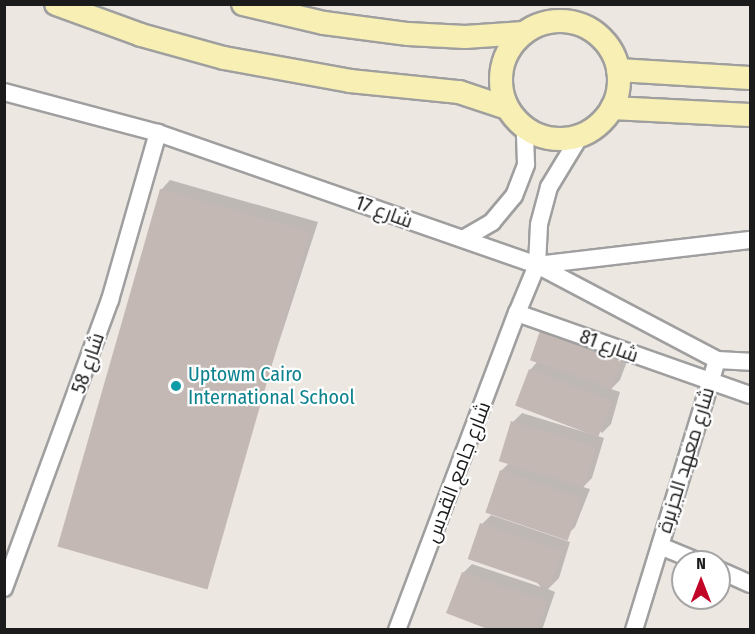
<!DOCTYPE html>
<meta charset="utf-8">
<style>
body{margin:0}
#map{position:relative;width:755px;height:634px;overflow:hidden;background:#ede7e1;font-family:"Fira Sans Condensed",Cairo,sans-serif}
div>[style]{position:absolute}
[style*='--x']{left:calc(var(--x)*1px);top:calc(var(--y)*1px);width:calc(var(--w)*1px);rotate:calc(var(--a)*1deg)}
.shadow>*{inset:0;background:#0003}
.building>*{inset:0;background:#c4b8b4;transform-origin:0 0}
.roads{filter:drop-shadow(2px 0 #9f9f9f) drop-shadow(-2px 0 #9f9f9f) drop-shadow(0 2px #9f9f9f) drop-shadow(0 -2px #9f9f9f)}
.minor>*{height:16px;margin:-8px;padding:0 8px;transform-origin:8px;border-radius:8px;background:#fff}
.secondary>*{height:22px;margin:-11px;padding:0 11px;transform-origin:11px;border-radius:11px;background:#f7efb4}
.secondary>.ring{margin:-11px;padding:0;box-sizing:content-box;background:none;border:22px solid #f7efb4;border-radius:50%}
.dots>*{width:16px;height:16px;translate:-50% -50%;box-sizing:border-box;border:3px solid #fff;border-radius:50%}
span{translate:-50% -50%;white-space:nowrap;text-align:center;line-height:1.15;-webkit-text-stroke:4.5px #fff;paint-order:stroke}
.street-label{font-size:20px;color:#1b1b1b}
.culture-label{font-size:20px;color:#0d838f}
.left{translate:0 -50%;text-align:left}
.frame{position:absolute;inset:0;border:6px solid #1b1b1b;pointer-events:none}
.north{position:absolute;left:671px;top:550px;width:60px;height:60px;box-sizing:border-box;background:#fff;border:2px solid #a4a4a4;border-radius:50%;rotate:0deg;font-size:16px;font-weight:700;line-height:24px;text-align:center;color:#1b1b1b}
.north::after{content:'';display:block;margin:auto;width:21px;height:27px;background:#c10526;clip-path:polygon(50% 0,100% 100%,50% 72%,0 100%)}
</style>
<div id="map">
<div class="shadow">
<i style="clip-path:polygon(170px 180px,318px 222px,203px 576px,194px 585px,161px 190px)"></i>
<i style="clip-path:polygon(632px 348px,620px 380px,611px 389px,620px 392px,611px 424px,602px 433px,530px 370px,538px 361px)"></i>
<i style="clip-path:polygon(522px 413px,604px 438px,592px 478px,583px 487px,590px 489px,575px 527px,566px 536px,501px 471px,509px 463px,513px 422px)"></i>
<i style="clip-path:polygon(491px 515px,570px 542px,559px 578px,548px 589px,555px 592px,542px 630px,495px 630px,463px 573px,472px 564px,541px 587px,482px 524px)"></i>
</div>
<div class="building">
<i style="left:160px;top:189px;width:156px;height:372px;rotate:16deg"></i>
<i style="left:541px;top:328px;width:87px;height:34px;rotate:19deg"></i>
<i style="left:529px;top:369px;width:89px;height:39px;rotate:21deg"></i>
<i style="left:511px;top:421px;width:89px;height:42px;rotate:17deg"></i>
<i style="left:500px;top:470px;width:87px;height:45px;rotate:19deg"></i>
<i style="left:480px;top:523px;width:87px;height:38px;rotate:19deg"></i>
<i style="clip-path:polygon(462px 572px,547px 601px,537px 630px,490px 630px,446px 613px)"></i>
</div>
<div class="roads">
<div class="minor">
<i style="--x:4;--y:92;--w:159;--a:14.9"></i>
<i style="--x:158;--y:133;--w:401;--a:19.2"></i>
<i style="--x:537;--y:265;--w:204;--a:27.8"></i>
<i style="--x:717;--y:360;--w:33;--a:3"></i>
<i style="--x:580;--y:136;--w:60;--a:121.3"></i>
<i style="--x:549;--y:187;--w:39;--a:105"></i>
<i style="--x:539;--y:225;--w:40;--a:92.9"></i>
<i style="--x:537;--y:265;--w:52;--a:112.6"></i>
<i style="--x:517;--y:313;--w:247;--a:19.4"></i>
<i style="--x:463;--y:239;--w:34;--a:-30"></i>
<i style="--x:492;--y:222;--w:34;--a:-50"></i>
<i style="--x:514;--y:196;--w:34;--a:-69"></i>
<i style="--x:526;--y:164;--w:35;--a:-92"></i>
<i style="--x:537;--y:265;--w:214;--a:-6.7"></i>
<i style="--x:660;--y:546;--w:42;--a:22.3"></i>
<i style="--x:719;--y:570;--w:34;--a:24"></i>
<i style="--x:4;--y:588;--w:307;--a:-69.8"></i>
<i style="--x:110;--y:300;--w:174;--a:-74"></i>
<i style="--x:397;--y:630;--w:339;--a:-69.3"></i>
<i style="--x:634;--y:630;--w:282;--a:-72.9"></i>
</div>
<div class="secondary">
<i style="--x:56;--y:4;--w:90;--a:20"></i>
<i style="--x:141;--y:35;--w:86;--a:15.5"></i>
<i style="--x:224;--y:58;--w:128;--a:10.3"></i>
<i style="--x:350;--y:81;--w:110;--a:5.8"></i>
<i style="--x:459;--y:92;--w:51;--a:18.4"></i>
<i style="--x:243;--y:4;--w:83;--a:13.2"></i>
<i style="--x:324;--y:23;--w:85;--a:7.5"></i>
<i style="--x:408;--y:34;--w:57;--a:3"></i>
<i style="--x:465;--y:37;--w:59;--a:-3.9"></i>
<i class="ring" style="left:501px;top:21px;width:96px;height:96px"></i>
<i style="--x:618;--y:70;--w:132;--a:3.5"></i>
<i style="--x:612;--y:108;--w:138;--a:2.9"></i>
</div>
</div>
<div class="dots">
<i style="left:176px;top:386px;background:#0f9aa8"></i>
</div>
<div class="street-label">
<span style="left:384px;top:212px;rotate:20deg">شارع 17</span>
<span style="left:609px;top:346px;rotate:20deg">شارع 81</span>
<span style="left:88px;top:363px;rotate:-71deg">شارع 58</span>
<span style="left:686px;top:460px;rotate:-73deg">شارع معهد الجزيرة</span>
<span style="left:458px;top:472px;rotate:-69deg">شارع جامع القدس</span>
</div>
<div class="culture-label">
<span class="left" style="left:188px;top:386px">Uptowm Cairo<br>International School</span>
</div>
<div class="frame"></div>
<div class="north">N</div>
</div>
